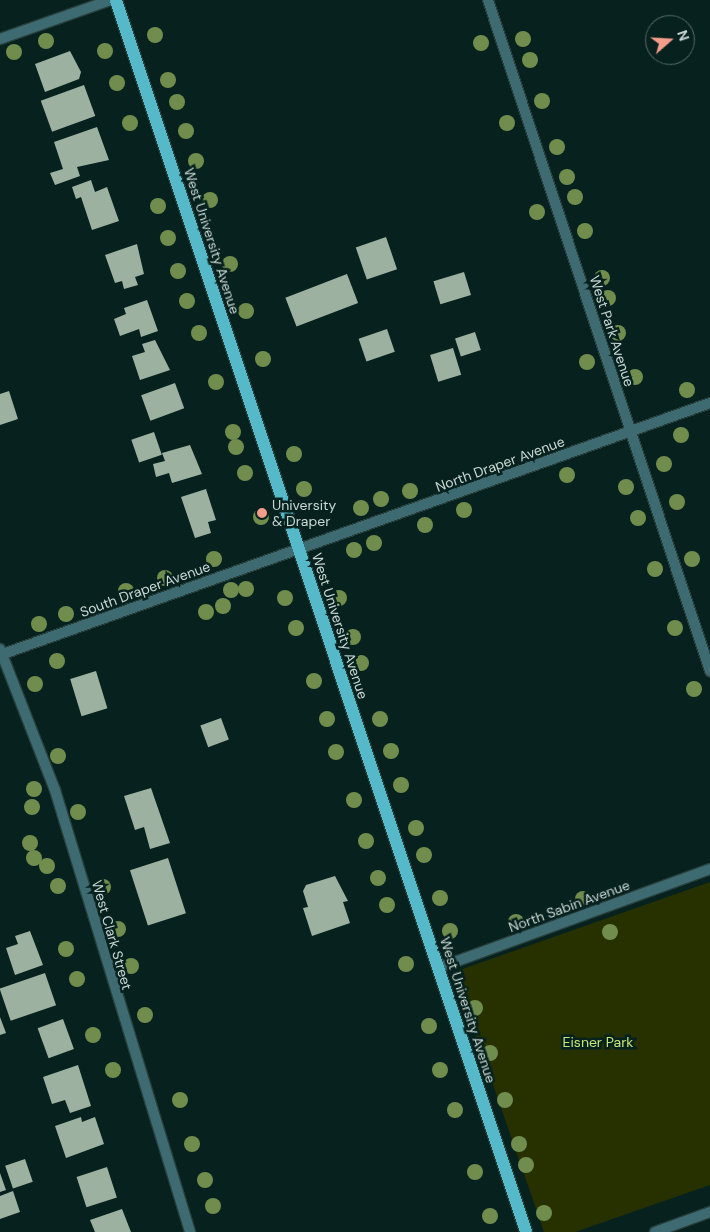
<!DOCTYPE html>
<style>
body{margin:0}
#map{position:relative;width:710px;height:1232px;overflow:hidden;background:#07221e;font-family:"DM Sans",sans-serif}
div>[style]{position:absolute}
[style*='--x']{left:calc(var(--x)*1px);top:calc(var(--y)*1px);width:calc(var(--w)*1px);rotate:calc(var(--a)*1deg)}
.green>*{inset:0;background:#273100}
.building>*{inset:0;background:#9cb1a0;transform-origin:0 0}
.roads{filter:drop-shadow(1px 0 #263f3b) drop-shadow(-1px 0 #263f3b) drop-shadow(0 1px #263f3b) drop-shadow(0 -1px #263f3b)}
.minor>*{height:10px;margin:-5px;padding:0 5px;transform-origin:5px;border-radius:5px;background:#3e6a72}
.primary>*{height:12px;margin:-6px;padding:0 6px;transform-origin:6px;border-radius:6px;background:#56b9ca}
.trees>*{width:16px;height:16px;margin:-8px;border-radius:50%;background:#718d4e}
.dots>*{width:14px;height:14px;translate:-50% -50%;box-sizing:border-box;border:2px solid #07221e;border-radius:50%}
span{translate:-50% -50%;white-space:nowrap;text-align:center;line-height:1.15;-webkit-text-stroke:5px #07221e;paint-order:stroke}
.street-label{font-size:14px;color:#c9d8d5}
.poi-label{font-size:14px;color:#c9d8d5}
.left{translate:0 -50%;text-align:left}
.park-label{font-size:14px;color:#c7e576}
.north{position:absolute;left:645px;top:15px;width:50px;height:50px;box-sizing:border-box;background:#07221e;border:1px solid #556b67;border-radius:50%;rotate:71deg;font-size:14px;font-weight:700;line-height:20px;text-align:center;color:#c9d8d5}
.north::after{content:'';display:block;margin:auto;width:18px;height:22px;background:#f49d8b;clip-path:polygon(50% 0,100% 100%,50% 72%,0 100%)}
</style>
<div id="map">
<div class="green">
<i style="clip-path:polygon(710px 882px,710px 1185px,575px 1232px,544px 1232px,454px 972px)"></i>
</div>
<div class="building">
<i style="clip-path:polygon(70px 51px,81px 72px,79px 79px,45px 92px,35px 64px)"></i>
<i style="left:84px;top:85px;width:33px;height:46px;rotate:70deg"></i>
<i style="clip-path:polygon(97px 127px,109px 160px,77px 167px,80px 176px,55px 185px,50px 173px,63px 169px,54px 142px)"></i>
<i style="clip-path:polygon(91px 180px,95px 192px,107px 187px,119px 221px,92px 230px,81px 197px,76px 199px,72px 187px)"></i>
<i style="left:386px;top:237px;width:34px;height:32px;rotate:71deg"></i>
<i style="clip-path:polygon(137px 244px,144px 274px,135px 277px,138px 285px,124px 289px,122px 281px,115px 283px,105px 255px)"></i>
<i style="left:464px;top:272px;width:24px;height:32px;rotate:73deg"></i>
<i style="left:347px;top:274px;width:31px;height:66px;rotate:69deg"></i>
<i style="clip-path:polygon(147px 300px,158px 331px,141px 337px,139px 329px,120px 336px,114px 319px,126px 314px,124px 308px)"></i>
<i style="left:387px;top:329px;width:24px;height:30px;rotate:71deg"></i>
<i style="left:475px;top:332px;width:19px;height:21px;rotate:72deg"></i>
<i style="clip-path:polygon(155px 340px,170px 370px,140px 380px,132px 356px,145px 352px,142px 344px)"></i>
<i style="left:453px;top:348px;width:28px;height:24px;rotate:73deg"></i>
<i style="left:175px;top:383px;width:27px;height:36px;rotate:70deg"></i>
<i style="clip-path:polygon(9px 391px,18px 419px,0 425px,0 394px)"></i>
<i style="left:154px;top:432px;width:24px;height:24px;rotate:71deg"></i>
<i style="clip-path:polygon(190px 445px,202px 474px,172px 483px,169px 473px,156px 477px,153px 464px,165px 461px,162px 453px)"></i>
<i style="clip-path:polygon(206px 489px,216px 520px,208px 522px,211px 533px,195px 538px,181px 497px)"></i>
<i style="left:96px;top:671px;width:39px;height:27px;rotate:73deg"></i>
<i style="left:221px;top:718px;width:23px;height:22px;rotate:70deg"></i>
<i style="clip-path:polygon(151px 788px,170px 843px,150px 849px,144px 827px,135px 830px,124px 796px)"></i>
<i style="left:168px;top:858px;width:58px;height:40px;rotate:72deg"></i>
<i style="clip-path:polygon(335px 876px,348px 901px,343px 902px,350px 923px,312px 936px,303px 908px,308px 907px,303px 891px,306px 885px)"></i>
<i style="clip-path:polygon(30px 931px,43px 965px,15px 975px,6px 948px,18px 944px,15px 936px)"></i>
<i style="left:45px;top:973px;width:34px;height:48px;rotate:71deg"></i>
<i style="clip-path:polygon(0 1017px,6px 1033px,0 1035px)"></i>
<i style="left:63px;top:1019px;width:32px;height:27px;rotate:70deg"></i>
<i style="clip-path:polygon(78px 1065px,91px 1106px,70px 1113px,65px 1100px,52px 1104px,43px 1077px)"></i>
<i style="clip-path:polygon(81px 1117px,82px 1122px,95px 1117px,104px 1144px,66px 1158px,55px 1126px)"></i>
<i style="left:25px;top:1159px;width:24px;height:21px;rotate:71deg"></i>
<i style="left:107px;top:1167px;width:32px;height:32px;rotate:72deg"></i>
<i style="clip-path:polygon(0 1173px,6px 1190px,0 1192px)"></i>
<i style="clip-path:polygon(13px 1191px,20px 1212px,0 1219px,0 1196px)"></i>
<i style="clip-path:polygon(122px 1209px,131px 1232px,95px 1232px,90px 1220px)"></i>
</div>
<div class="roads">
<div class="minor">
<i style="--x:488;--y:0;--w:707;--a:71.69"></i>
<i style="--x:0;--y:39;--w:118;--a:-19.4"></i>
<i style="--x:0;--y:649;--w:151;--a:68.7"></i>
<i style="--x:55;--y:790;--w:462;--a:73"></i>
<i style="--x:0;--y:655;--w:753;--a:-19.54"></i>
<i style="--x:438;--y:968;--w:289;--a:-20"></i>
<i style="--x:655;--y:1232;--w:59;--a:-20"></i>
</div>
<div class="primary">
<i style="--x:116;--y:0;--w:1298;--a:71.59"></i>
</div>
</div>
<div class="trees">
<i style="left:155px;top:35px"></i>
<i style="left:523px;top:39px"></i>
<i style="left:46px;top:41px"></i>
<i style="left:481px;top:43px"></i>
<i style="left:105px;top:51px"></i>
<i style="left:14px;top:52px"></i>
<i style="left:530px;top:60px"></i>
<i style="left:168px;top:80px"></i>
<i style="left:117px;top:83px"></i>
<i style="left:542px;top:101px"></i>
<i style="left:177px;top:102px"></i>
<i style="left:130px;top:123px"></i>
<i style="left:507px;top:123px"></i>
<i style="left:186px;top:131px"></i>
<i style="left:557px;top:147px"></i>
<i style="left:196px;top:161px"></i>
<i style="left:567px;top:177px"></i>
<i style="left:575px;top:197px"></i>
<i style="left:210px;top:200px"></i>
<i style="left:158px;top:206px"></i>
<i style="left:537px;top:212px"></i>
<i style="left:585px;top:231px"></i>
<i style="left:168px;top:238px"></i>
<i style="left:230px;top:264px"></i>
<i style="left:178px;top:271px"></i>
<i style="left:602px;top:278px"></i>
<i style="left:608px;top:298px"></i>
<i style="left:187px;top:301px"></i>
<i style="left:246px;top:311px"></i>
<i style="left:199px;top:333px"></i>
<i style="left:618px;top:333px"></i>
<i style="left:263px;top:359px"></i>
<i style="left:587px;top:362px"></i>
<i style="left:635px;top:377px"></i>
<i style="left:216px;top:382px"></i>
<i style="left:687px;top:390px"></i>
<i style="left:233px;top:432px"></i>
<i style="left:681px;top:435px"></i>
<i style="left:236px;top:447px"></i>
<i style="left:294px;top:454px"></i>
<i style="left:664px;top:464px"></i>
<i style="left:245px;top:473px"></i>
<i style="left:567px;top:475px"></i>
<i style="left:626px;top:487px"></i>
<i style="left:304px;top:489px"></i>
<i style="left:410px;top:491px"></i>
<i style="left:381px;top:499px"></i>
<i style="left:677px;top:502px"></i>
<i style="left:361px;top:508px"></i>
<i style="left:464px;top:510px"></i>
<i style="left:261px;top:517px"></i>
<i style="left:638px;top:518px"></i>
<i style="left:425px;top:525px"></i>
<i style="left:374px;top:543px"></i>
<i style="left:354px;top:550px"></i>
<i style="left:214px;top:559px"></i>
<i style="left:692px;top:559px"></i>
<i style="left:655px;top:569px"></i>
<i style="left:165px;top:578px"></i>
<i style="left:246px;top:589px"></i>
<i style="left:231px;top:590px"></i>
<i style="left:126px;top:591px"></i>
<i style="left:285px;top:598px"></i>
<i style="left:339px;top:598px"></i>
<i style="left:223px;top:606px"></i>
<i style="left:206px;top:612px"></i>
<i style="left:66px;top:614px"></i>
<i style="left:39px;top:624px"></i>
<i style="left:296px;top:628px"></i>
<i style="left:675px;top:628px"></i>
<i style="left:353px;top:637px"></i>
<i style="left:57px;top:661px"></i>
<i style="left:361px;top:663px"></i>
<i style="left:314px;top:681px"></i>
<i style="left:35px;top:684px"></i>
<i style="left:694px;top:689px"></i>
<i style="left:327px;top:719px"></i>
<i style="left:380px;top:719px"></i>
<i style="left:391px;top:751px"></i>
<i style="left:336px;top:752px"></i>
<i style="left:58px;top:756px"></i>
<i style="left:401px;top:785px"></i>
<i style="left:34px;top:789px"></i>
<i style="left:354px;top:800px"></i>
<i style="left:32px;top:807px"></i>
<i style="left:78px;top:812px"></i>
<i style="left:416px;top:828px"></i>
<i style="left:366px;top:841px"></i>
<i style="left:30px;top:843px"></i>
<i style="left:424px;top:855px"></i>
<i style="left:34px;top:858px"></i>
<i style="left:47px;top:866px"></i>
<i style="left:378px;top:878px"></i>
<i style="left:58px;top:886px"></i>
<i style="left:103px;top:887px"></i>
<i style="left:440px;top:898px"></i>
<i style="left:583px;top:899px"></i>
<i style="left:387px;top:905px"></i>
<i style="left:516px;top:922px"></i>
<i style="left:118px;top:929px"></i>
<i style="left:450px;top:931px"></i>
<i style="left:610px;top:932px"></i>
<i style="left:66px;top:949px"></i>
<i style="left:406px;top:964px"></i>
<i style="left:131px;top:966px"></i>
<i style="left:77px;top:979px"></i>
<i style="left:475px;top:1008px"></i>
<i style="left:145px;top:1015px"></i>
<i style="left:429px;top:1026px"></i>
<i style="left:93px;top:1035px"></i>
<i style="left:490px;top:1053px"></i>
<i style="left:113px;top:1070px"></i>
<i style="left:440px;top:1070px"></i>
<i style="left:180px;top:1100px"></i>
<i style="left:505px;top:1100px"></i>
<i style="left:455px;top:1110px"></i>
<i style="left:192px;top:1144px"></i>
<i style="left:519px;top:1144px"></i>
<i style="left:526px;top:1165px"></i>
<i style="left:475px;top:1172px"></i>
<i style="left:205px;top:1180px"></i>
<i style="left:213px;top:1206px"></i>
<i style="left:544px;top:1213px"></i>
<i style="left:490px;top:1216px"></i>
</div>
<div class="dots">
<i style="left:262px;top:513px;background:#f49d8b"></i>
</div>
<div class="street-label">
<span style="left:212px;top:241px;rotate:72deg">West University Avenue</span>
<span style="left:612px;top:331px;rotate:72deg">West Park Avenue</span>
<span style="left:500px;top:464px;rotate:-20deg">North Draper Avenue</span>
<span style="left:145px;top:589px;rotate:-20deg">South Draper Avenue</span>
<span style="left:340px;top:626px;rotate:72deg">West University Avenue</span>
<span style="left:569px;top:906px;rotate:-20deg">North Sabin Avenue</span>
<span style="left:112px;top:935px;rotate:74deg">West Clark Street</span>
<span style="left:468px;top:1010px;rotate:72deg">West University Avenue</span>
</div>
<div class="poi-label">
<span class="left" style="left:272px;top:513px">University<br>&amp; Draper</span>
</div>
<div class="park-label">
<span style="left:598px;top:1042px">Eisner Park</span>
</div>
<div class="north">N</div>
</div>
